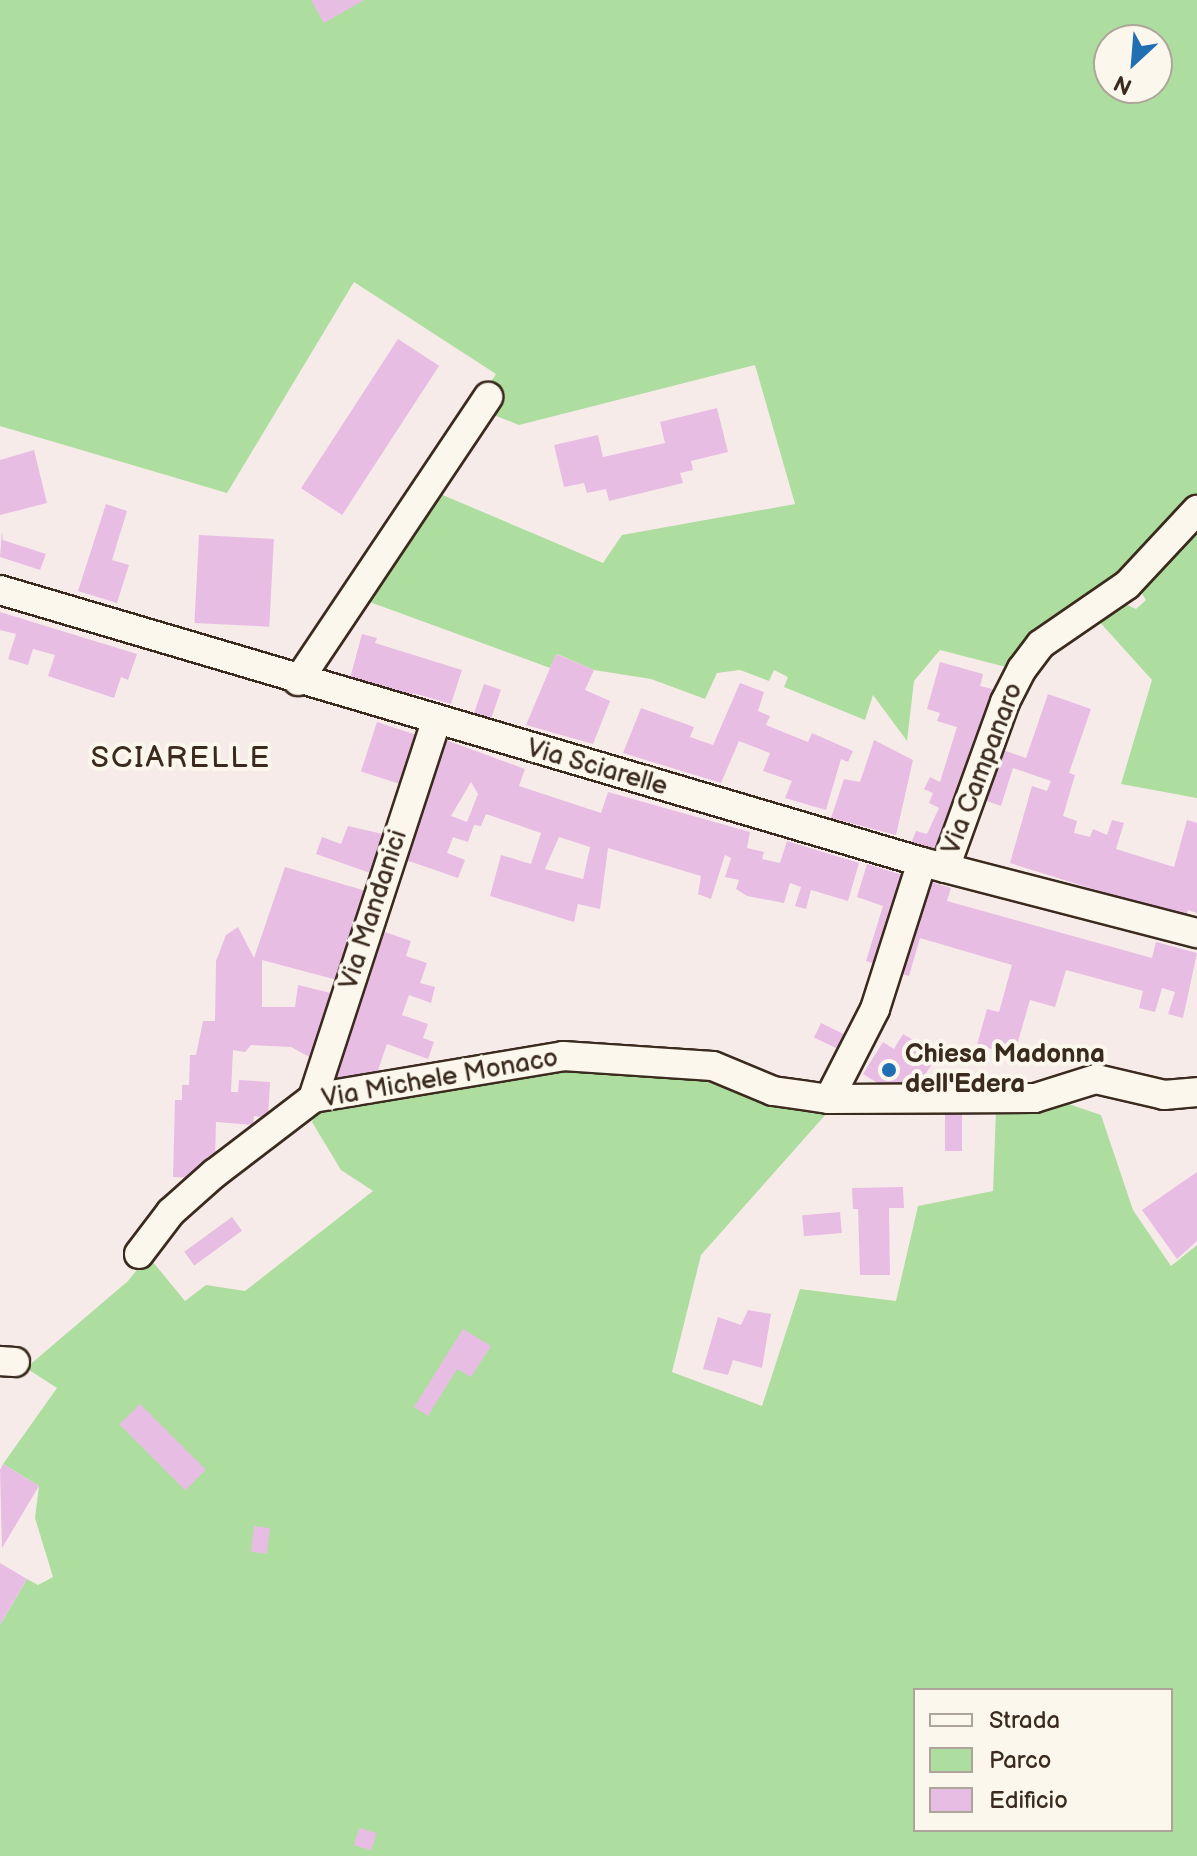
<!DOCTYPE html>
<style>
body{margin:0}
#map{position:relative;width:1197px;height:1856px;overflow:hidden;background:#f7ebea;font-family:"Balsamiq Sans",sans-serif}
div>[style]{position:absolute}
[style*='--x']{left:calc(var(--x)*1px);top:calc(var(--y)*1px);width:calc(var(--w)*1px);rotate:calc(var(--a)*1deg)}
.green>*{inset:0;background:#adde9f}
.building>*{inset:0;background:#e8bde3;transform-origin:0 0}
.roads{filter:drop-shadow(2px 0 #3b2a1e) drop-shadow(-2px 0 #3b2a1e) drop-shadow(0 2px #3b2a1e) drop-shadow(0 -2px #3b2a1e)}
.minor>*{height:28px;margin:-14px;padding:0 14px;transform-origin:14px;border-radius:14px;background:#fbf7ec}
.dots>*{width:22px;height:22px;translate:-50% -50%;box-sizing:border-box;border:4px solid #fbf7ec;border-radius:50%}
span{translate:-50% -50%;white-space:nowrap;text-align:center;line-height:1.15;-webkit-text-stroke:8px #fbf7ec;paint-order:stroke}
.street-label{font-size:26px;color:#3b2a1e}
.poi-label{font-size:26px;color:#3b2a1e;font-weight:700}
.left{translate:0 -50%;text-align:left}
.quarter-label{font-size:30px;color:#3b2a1e;letter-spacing:2px}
.legend{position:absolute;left:913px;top:1688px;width:260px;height:144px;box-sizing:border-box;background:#fbf7ec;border:2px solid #aea59a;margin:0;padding:10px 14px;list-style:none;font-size:24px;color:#3b2a1e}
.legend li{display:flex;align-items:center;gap:16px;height:40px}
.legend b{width:40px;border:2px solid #aea59a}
.north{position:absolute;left:1093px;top:24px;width:80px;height:80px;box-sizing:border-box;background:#fbf7ec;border:2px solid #aea59a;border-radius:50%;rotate:206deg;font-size:22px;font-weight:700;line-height:32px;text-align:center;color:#3b2a1e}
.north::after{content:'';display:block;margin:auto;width:28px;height:36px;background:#1f6fb2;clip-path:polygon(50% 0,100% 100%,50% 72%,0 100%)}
</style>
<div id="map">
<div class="green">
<i style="clip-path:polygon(evenodd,0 0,1197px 0,1197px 501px,1121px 581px,1016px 664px,1006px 667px,940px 650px,914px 681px,907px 741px,873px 695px,865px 720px,784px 687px,788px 677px,774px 670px,769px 681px,740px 670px,717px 673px,705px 699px,651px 679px,594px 670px,557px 654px,550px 668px,367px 601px,438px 493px,603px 563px,622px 535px,795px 504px,755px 365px,519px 425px,494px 415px,503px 403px,485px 391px,496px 374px,354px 282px,227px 493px,0 426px,0 0,1109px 40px,1157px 40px,1157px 88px,1109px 88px,1109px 40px)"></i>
<i style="clip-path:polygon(1197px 521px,1197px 798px,1121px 784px,1152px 680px,1097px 619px,1116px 600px,1136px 609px,1146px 600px,1135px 583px)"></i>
<i style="clip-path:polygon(evenodd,563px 1062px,712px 1072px,771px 1099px,827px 1113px,701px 1255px,672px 1372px,762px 1406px,800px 1289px,896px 1301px,918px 1206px,993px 1191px,996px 1111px,1060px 1101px,1101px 1115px,1133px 1210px,1171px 1266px,1197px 1245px,1197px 1856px,0 1856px,0 1625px,27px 1579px,38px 1585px,53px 1577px,35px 1518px,39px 1486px,3px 1464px,57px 1388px,26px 1368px,128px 1281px,148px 1256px,185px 1301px,206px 1285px,245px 1291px,373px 1191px,341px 1170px,312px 1122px,322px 1104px,563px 1062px,915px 1690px,1171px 1690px,1171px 1830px,915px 1830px,915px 1690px)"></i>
</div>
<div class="building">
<i style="clip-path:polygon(311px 0,364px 0,324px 23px)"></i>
<i style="left:398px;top:339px;width:49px;height:178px;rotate:33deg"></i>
<i style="clip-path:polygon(717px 408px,728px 452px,691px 461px,693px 470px,680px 473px,683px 483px,609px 501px,606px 489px,587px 493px,584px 483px,564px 487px,554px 445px,598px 435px,603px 457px,665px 443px,660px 422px)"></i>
<i style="clip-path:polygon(34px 450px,47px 503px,0 515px,0 460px)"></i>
<i style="clip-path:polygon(106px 504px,127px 511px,112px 560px,129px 565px,117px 603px,78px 591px)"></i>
<i style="clip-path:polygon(2px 531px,3px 540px,46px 554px,40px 570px,0 557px)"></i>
<i style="left:199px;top:535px;width:75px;height:88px;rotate:3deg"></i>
<i style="clip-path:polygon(0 612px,137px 654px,128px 680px,121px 677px,114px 698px,48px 676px,55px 655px,33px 649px,28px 665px,8px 659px,16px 634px,0 630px)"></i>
<i style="clip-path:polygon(362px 634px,377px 638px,375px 643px,462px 670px,451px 704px,413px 693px,411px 701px,349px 682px)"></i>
<i style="clip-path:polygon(556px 654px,594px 670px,585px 690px,610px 701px,593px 744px,526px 725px)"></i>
<i style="clip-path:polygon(940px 662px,983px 674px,980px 686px,996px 690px,940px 855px,909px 848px,916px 831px,927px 834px,939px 808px,929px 803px,933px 793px,924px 789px,930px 777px,940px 782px,957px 727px,937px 721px,940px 713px,927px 709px)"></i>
<i style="clip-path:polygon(740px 683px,764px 692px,758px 711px,770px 716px,766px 725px,808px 742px,812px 733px,853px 751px,848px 762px,841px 759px,826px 810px,785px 798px,792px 781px,763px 771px,770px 753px,739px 741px,721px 783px,623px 753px,641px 708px,694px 727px,690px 737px,713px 745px)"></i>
<i style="left:484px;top:684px;width:18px;height:34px;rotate:19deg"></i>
<i style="clip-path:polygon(1048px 694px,1091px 709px,1069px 773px,1075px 775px,1063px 816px,1077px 821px,1074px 833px,1090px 837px,1093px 829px,1107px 835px,1112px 820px,1124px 823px,1116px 849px,1174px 867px,1187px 820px,1197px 823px,1197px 913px,1188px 910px,1186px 918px,1010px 863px,1032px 786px,1047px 791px,1051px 781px,1013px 768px,1001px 806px,981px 799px,997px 748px,1026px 758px)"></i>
<i style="left:377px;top:722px;width:41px;height:52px;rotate:18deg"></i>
<i style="clip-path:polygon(evenodd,443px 739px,525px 769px,519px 786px,601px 813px,608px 792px,750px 832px,747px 848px,764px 852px,762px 859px,780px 863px,787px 841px,859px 863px,848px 901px,811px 890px,806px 909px,795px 906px,801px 887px,790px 883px,784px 903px,747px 896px,736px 889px,739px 880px,725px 877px,731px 858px,725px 855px,711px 899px,698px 894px,701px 876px,608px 848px,600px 909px,578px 904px,574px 922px,490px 896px,501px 855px,531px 864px,541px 833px,486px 814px,481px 826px,474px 825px,468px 842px,453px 837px,447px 853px,465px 860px,458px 878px,403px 859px,443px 739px,471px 782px,478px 794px,467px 822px,451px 816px,471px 782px,443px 739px,559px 837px,590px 847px,583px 879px,545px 869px,559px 837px)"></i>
<i style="clip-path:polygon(874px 740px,913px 760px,896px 835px,831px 818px,844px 779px,860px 782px)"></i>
<i style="clip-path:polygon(348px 826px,387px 835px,373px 874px,316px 854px,322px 837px,341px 844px)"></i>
<i style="clip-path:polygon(867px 864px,906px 876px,879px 965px,866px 961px,883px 906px,857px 897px)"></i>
<i style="clip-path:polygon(285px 867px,366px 891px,337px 980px,262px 960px,262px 1007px,295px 1007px,298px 985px,335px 994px,313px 1059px,291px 1047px,251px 1045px,245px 1052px,233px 1050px,231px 1092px,238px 1092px,239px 1080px,270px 1082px,268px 1118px,254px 1116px,253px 1125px,216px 1122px,215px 1160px,193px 1178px,173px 1177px,175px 1100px,182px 1100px,182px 1085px,189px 1085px,190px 1055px,196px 1055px,203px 1021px,215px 1021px,216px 961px,226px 935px,238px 927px,254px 958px)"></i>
<i style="clip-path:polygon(924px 880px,951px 888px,947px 901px,1152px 958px,1156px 942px,1197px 953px,1183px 1018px,1168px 1014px,1175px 992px,1162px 988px,1155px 1012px,1139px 1008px,1143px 991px,1066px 970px,1055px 1007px,1030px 1000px,1014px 1055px,977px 1045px,987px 1009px,999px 1012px,1012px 965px,920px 938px,909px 976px,898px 973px)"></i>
<i style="clip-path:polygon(379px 930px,411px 941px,406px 956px,427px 963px,420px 983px,435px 987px,431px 1003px,409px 995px,402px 1015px,428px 1024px,423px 1038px,434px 1042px,428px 1059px,387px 1044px,375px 1079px,330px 1081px)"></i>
<i style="left:821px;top:1023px;width:25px;height:16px;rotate:26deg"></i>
<i style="clip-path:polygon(903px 1034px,939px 1055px,923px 1077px,924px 1086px,911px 1092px,895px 1082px,890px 1091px,863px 1074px,883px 1042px,894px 1049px)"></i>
<i style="left:945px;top:1109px;width:17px;height:42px"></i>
<i style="clip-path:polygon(1197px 1172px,1197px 1241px,1177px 1259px,1142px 1210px)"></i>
<i style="clip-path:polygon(903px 1187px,904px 1208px,889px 1208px,890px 1275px,860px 1275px,858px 1209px,853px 1209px,852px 1188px)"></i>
<i style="left:840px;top:1212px;width:21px;height:38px;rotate:85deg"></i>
<i style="left:232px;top:1217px;width:17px;height:59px;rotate:54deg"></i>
<i style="clip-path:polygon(748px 1310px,771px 1314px,762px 1368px,733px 1360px,728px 1375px,703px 1369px,718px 1317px,741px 1325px)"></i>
<i style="clip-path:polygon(463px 1329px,491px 1346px,471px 1377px,457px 1369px,428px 1416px,414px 1407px)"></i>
<i style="left:140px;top:1404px;width:93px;height:29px;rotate:45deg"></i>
<i style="clip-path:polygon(3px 1464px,39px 1486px,2px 1548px,0 1470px)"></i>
<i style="left:254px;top:1526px;width:16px;height:26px;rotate:7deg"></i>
<i style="clip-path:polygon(0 1563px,27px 1579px,0 1625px)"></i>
<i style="left:359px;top:1828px;width:18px;height:18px;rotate:16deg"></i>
</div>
<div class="roads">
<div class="minor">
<i style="--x:0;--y:590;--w:961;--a:16.44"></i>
<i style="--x:922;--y:862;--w:284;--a:14.5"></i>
<i style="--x:298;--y:681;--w:342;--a:-56.2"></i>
<i style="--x:945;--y:868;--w:177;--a:-70.1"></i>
<i style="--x:1005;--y:702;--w:37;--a:-63"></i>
<i style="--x:1022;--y:669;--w:31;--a:-53"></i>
<i style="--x:1041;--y:644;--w:104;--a:-34.5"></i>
<i style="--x:1127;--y:585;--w:103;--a:-47"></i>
<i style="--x:313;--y:1098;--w:397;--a:-71.9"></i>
<i style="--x:829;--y:1099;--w:206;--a:-0.3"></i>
<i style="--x:1035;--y:1098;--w:64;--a:-17.3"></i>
<i style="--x:1096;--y:1079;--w:70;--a:13.2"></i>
<i style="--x:1164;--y:1095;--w:33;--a:-5"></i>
<i style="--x:139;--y:1254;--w:53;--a:-52.7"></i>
<i style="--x:171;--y:1212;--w:59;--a:-41.6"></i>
<i style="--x:215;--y:1173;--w:123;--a:-37.4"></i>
<i style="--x:313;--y:1098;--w:254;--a:-9.5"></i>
<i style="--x:563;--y:1056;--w:150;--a:3.8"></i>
<i style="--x:713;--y:1066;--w:65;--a:22.6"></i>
<i style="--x:773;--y:1091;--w:57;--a:8.1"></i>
<i style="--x:829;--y:1099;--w:101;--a:-62.9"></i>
<i style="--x:875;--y:1009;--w:154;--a:-72.3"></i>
<i style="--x:0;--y:1361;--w:15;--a:4"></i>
</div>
</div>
<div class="dots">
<i style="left:889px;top:1070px;background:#1f6fb2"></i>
</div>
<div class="street-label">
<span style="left:597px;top:768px;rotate:16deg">Via Sciarelle</span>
<span style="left:983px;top:769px;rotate:-69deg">Via Campanaro</span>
<span style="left:374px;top:910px;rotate:-72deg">Via Mandanici</span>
<span style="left:440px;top:1079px;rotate:-10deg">Via Michele Monaco</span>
</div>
<div class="poi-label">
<span class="left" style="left:905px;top:1070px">Chiesa Madonna<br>dell'Edera</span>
</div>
<div class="quarter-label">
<span style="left:181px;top:758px">SCIARELLE</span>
</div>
<ul class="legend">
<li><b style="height:10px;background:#fbf7ec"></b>Strada</li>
<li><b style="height:22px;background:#adde9f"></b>Parco</li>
<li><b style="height:22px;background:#e8bde3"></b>Edificio</li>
</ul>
<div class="north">N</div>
</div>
